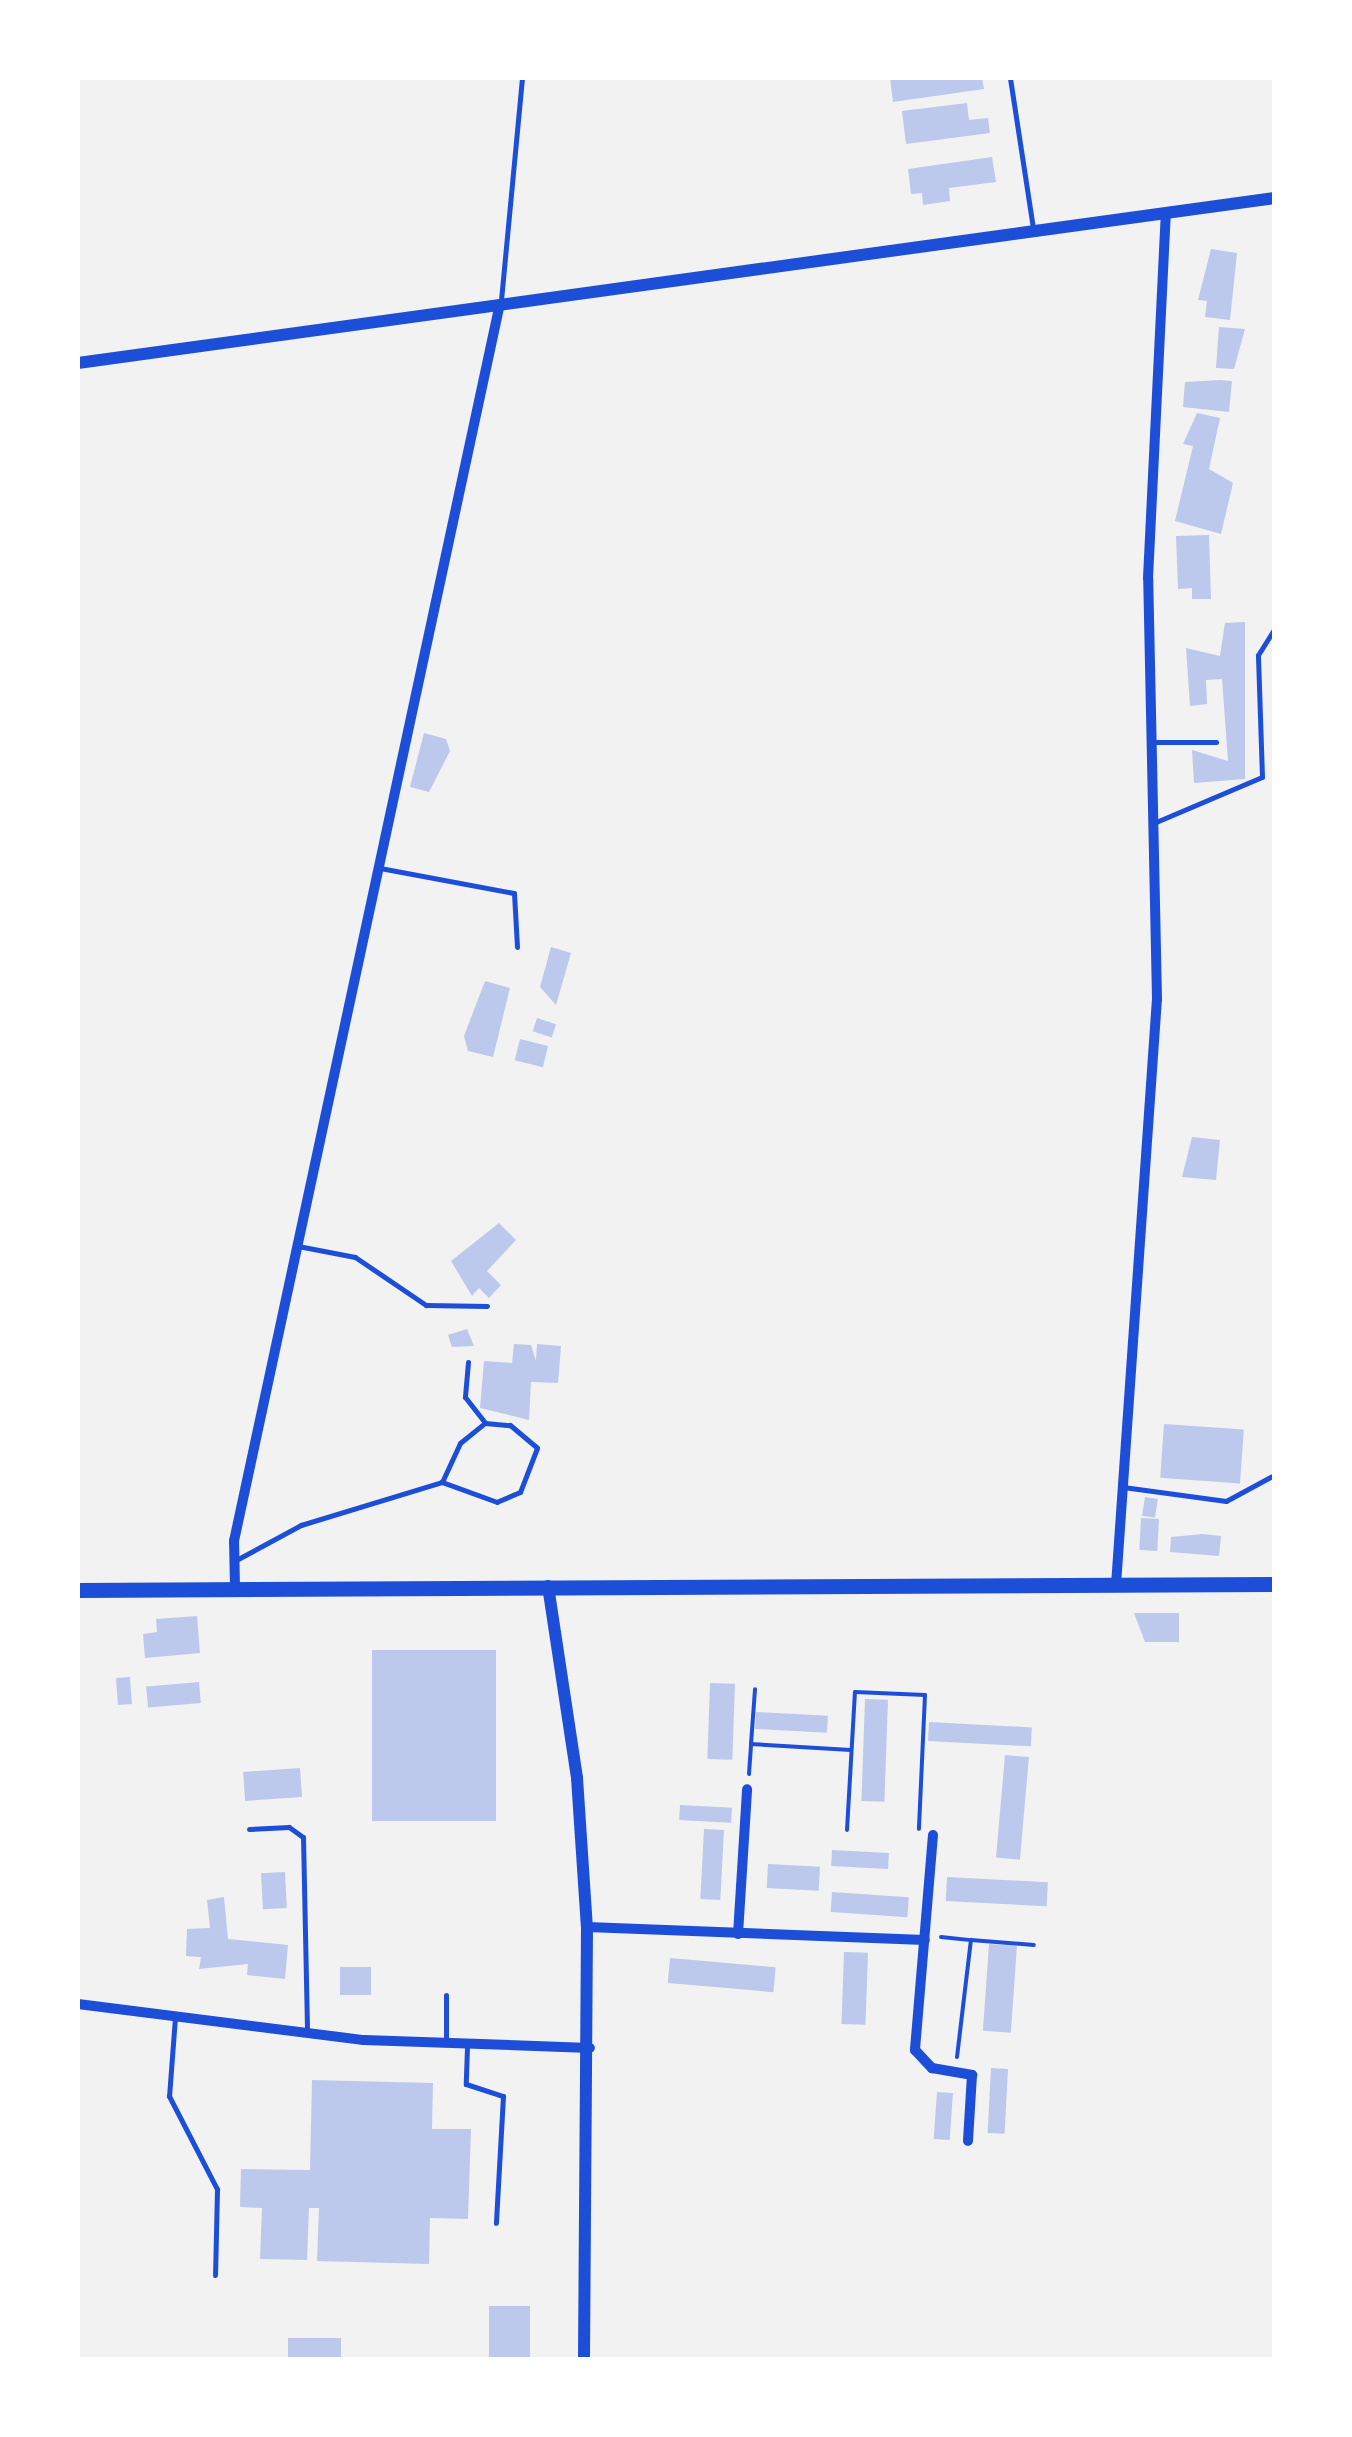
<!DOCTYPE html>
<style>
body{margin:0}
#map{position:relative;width:1352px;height:2437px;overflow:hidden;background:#f2f2f2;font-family:"IBM Plex Sans",sans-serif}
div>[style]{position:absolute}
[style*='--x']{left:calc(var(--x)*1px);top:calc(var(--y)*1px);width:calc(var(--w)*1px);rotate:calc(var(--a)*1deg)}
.building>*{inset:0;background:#bdc9ec;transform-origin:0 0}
.path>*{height:4px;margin:-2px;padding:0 2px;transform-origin:2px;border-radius:2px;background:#1d4ed8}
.service>*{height:5px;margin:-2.5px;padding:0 2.5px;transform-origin:2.5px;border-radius:2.5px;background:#1d4ed8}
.minor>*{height:10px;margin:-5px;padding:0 5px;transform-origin:5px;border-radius:5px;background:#1d4ed8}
.tertiary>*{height:12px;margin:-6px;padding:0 6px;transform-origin:6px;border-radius:6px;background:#1d4ed8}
.primary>*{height:15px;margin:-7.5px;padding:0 7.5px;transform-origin:7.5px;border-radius:7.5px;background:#1d4ed8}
span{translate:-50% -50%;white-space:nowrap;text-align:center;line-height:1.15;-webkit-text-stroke:10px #fff;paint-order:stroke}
.frame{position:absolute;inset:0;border:80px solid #fff;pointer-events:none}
</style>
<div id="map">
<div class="building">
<i style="clip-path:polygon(890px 78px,982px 78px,984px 89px,893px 102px)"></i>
<i style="clip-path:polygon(967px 103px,969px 120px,988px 118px,990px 133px,906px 144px,902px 111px)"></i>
<i style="clip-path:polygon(992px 157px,996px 182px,949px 188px,950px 201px,923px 205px,922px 193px,911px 194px,908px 169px)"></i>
<i style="clip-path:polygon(1211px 249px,1237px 253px,1230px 320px,1205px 317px,1207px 301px,1198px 300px)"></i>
<i style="clip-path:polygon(1219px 327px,1245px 329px,1234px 369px,1216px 368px)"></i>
<i style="clip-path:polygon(1221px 380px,1232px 381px,1229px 412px,1183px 407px,1185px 382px)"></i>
<i style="clip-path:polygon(1197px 413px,1220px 418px,1209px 469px,1233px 483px,1221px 534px,1175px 521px,1193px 446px,1183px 444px)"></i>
<i style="clip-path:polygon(1209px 535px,1211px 599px,1192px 599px,1192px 588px,1178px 589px,1176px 536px)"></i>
<i style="clip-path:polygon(1245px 622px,1245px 779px,1194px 783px,1192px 750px,1228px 761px,1222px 679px,1206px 680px,1207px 704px,1190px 706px,1186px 648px,1220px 656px,1225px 623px)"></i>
<i style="clip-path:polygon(424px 733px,446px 739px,450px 751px,429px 792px,410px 787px)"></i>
<i style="clip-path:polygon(551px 947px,571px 953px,556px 1005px,540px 987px)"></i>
<i style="clip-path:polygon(485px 981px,510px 988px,493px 1057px,468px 1051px,464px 1036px)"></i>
<i style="left:537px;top:1018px;width:20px;height:14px;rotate:18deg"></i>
<i style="left:520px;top:1039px;width:29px;height:22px;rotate:14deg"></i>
<i style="clip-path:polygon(1192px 1137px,1220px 1140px,1216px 1180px,1182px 1177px)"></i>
<i style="clip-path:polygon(499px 1223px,516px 1240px,487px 1271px,501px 1285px,489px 1298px,479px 1288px,472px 1296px,451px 1261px)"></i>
<i style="clip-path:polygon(467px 1329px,474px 1346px,452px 1347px,448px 1335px)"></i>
<i style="clip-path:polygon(514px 1344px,531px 1345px,536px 1361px,537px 1344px,561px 1346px,558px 1383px,531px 1382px,529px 1420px,480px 1408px,484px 1361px,512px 1363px)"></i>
<i style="left:1164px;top:1424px;width:80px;height:54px;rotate:4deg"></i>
<i style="left:1145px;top:1497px;width:13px;height:19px;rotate:9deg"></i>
<i style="left:1141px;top:1518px;width:18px;height:32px;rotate:3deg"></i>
<i style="clip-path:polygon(1202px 1534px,1221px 1536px,1219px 1556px,1170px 1552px,1171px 1537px)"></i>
<i style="clip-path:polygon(1134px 1613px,1179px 1613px,1179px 1642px,1145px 1642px)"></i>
<i style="clip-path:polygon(197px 1616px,200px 1653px,145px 1658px,143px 1634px,157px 1632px,156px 1619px)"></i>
<i style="left:496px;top:1650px;width:171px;height:124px;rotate:90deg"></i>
<i style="left:130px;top:1677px;width:27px;height:14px;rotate:86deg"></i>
<i style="left:199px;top:1682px;width:21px;height:53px;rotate:85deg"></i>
<i style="left:710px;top:1683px;width:25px;height:76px;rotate:2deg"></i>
<i style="left:865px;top:1699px;width:23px;height:102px;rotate:2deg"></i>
<i style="left:756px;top:1712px;width:72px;height:17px;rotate:3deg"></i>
<i style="left:929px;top:1722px;width:103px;height:19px;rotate:3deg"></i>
<i style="left:1005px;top:1755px;width:24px;height:103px;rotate:5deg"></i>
<i style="left:300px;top:1768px;width:29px;height:57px;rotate:86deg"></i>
<i style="left:680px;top:1805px;width:52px;height:15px;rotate:3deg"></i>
<i style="left:704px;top:1829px;width:20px;height:70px;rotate:3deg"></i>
<i style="left:832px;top:1850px;width:57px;height:16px;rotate:3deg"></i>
<i style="left:768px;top:1864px;width:52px;height:24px;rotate:3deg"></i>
<i style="left:285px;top:1872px;width:36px;height:24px;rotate:87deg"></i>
<i style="left:947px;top:1877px;width:101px;height:24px;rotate:3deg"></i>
<i style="left:832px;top:1892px;width:77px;height:20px;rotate:4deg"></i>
<i style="clip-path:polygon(224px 1897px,228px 1939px,288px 1945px,285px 1979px,247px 1975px,248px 1964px,199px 1969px,201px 1957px,186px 1956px,187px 1929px,210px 1928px,207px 1900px)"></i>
<i style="left:989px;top:1944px;width:28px;height:87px;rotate:4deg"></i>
<i style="left:844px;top:1952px;width:24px;height:72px;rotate:2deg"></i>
<i style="left:670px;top:1958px;width:106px;height:25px;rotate:5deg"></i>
<i style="left:371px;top:1967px;width:28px;height:31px;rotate:90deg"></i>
<i style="left:991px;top:2068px;width:17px;height:65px;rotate:3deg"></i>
<i style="clip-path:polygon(312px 2080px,433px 2083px,432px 2129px,471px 2129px,468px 2219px,430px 2218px,429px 2264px,317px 2261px,319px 2208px,309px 2208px,307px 2260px,260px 2259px,262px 2208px,240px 2207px,241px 2169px,310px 2170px)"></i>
<i style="left:937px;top:2092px;width:16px;height:47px;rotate:4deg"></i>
<i style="left:489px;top:2306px;width:41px;height:54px"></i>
<i style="left:288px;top:2338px;width:53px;height:22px"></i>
</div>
<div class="path">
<i style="--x:751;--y:1744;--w:55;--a:-85.8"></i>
<i style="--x:749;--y:1774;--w:30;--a:-86"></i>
<i style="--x:751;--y:1744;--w:100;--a:3.4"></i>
<i style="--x:847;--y:1830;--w:138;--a:-86.7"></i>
<i style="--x:855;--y:1692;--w:70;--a:2.5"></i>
<i style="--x:925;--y:1695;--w:134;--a:92.6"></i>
<i style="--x:941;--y:1937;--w:30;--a:6"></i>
<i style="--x:957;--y:2057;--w:118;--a:-83.2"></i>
<i style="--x:971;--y:1940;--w:63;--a:4.5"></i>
</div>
<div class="service">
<i style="--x:1010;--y:78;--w:153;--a:81.3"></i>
<i style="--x:501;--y:300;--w:223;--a:-84.6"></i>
<i style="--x:1154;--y:742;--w:62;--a:0"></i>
<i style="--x:1156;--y:822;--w:115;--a:-23"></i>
<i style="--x:1262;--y:777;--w:122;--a:-91.9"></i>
<i style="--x:1258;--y:655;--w:31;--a:-58"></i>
<i style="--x:380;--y:868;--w:136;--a:10.6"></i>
<i style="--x:514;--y:893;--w:54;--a:86.8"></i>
<i style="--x:298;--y:1246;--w:58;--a:10.9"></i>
<i style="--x:355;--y:1257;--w:86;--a:34.1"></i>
<i style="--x:426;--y:1305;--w:61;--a:0.9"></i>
<i style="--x:468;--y:1362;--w:35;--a:95"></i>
<i style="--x:465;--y:1397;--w:33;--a:52"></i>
<i style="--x:1123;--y:1487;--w:104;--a:7.7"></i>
<i style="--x:1226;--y:1501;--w:55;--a:-28.4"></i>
<i style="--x:238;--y:1559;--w:72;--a:-28.4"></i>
<i style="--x:301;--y:1525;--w:147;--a:-17"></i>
<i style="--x:442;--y:1482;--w:43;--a:-65.2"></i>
<i style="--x:460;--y:1443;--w:32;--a:-39"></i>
<i style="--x:485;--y:1423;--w:25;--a:5"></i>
<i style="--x:510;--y:1425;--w:35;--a:40"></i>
<i style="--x:537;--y:1448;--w:47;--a:111.1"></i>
<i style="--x:520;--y:1492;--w:25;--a:157"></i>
<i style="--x:497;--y:1502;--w:59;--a:-160"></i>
<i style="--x:249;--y:1829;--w:40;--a:-2.9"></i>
<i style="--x:289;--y:1827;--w:17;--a:36"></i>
<i style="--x:303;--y:1837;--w:195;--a:88.8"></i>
<i style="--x:175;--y:2017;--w:79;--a:94.3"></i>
<i style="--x:169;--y:2096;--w:105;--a:62.7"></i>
<i style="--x:217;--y:2189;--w:86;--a:91.3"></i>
<i style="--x:446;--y:2042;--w:47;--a:-90"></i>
<i style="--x:467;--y:2047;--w:37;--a:92"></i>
<i style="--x:466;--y:2084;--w:39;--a:18"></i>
<i style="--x:503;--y:2096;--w:127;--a:93.2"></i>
</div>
<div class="minor">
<i style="--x:1116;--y:1585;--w:587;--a:-86"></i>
<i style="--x:1157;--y:999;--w:421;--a:-91.2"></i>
<i style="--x:1148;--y:578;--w:364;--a:-87.2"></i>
<i style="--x:235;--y:1587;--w:46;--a:-91.2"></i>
<i style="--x:234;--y:1541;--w:1261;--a:-77.87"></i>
<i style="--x:933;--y:1835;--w:216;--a:94.8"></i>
<i style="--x:915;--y:2050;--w:25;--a:47"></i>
<i style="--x:932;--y:2068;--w:41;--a:9.9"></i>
<i style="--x:972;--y:2075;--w:66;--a:93.5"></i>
<i style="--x:587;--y:1927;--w:338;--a:2.2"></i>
<i style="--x:738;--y:1934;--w:145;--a:-86.4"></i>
<i style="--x:78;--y:2004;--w:288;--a:7.2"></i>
<i style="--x:364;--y:2040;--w:226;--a:2"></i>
</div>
<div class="tertiary">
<i style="--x:78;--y:363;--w:1207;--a:-7.85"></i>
<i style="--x:548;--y:1586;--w:194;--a:81.4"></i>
<i style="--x:577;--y:1778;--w:149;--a:86.2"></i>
<i style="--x:587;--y:1927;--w:433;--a:90.4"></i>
</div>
<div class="primary">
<i style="--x:78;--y:1590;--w:1196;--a:-0.29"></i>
</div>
<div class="frame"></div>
</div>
